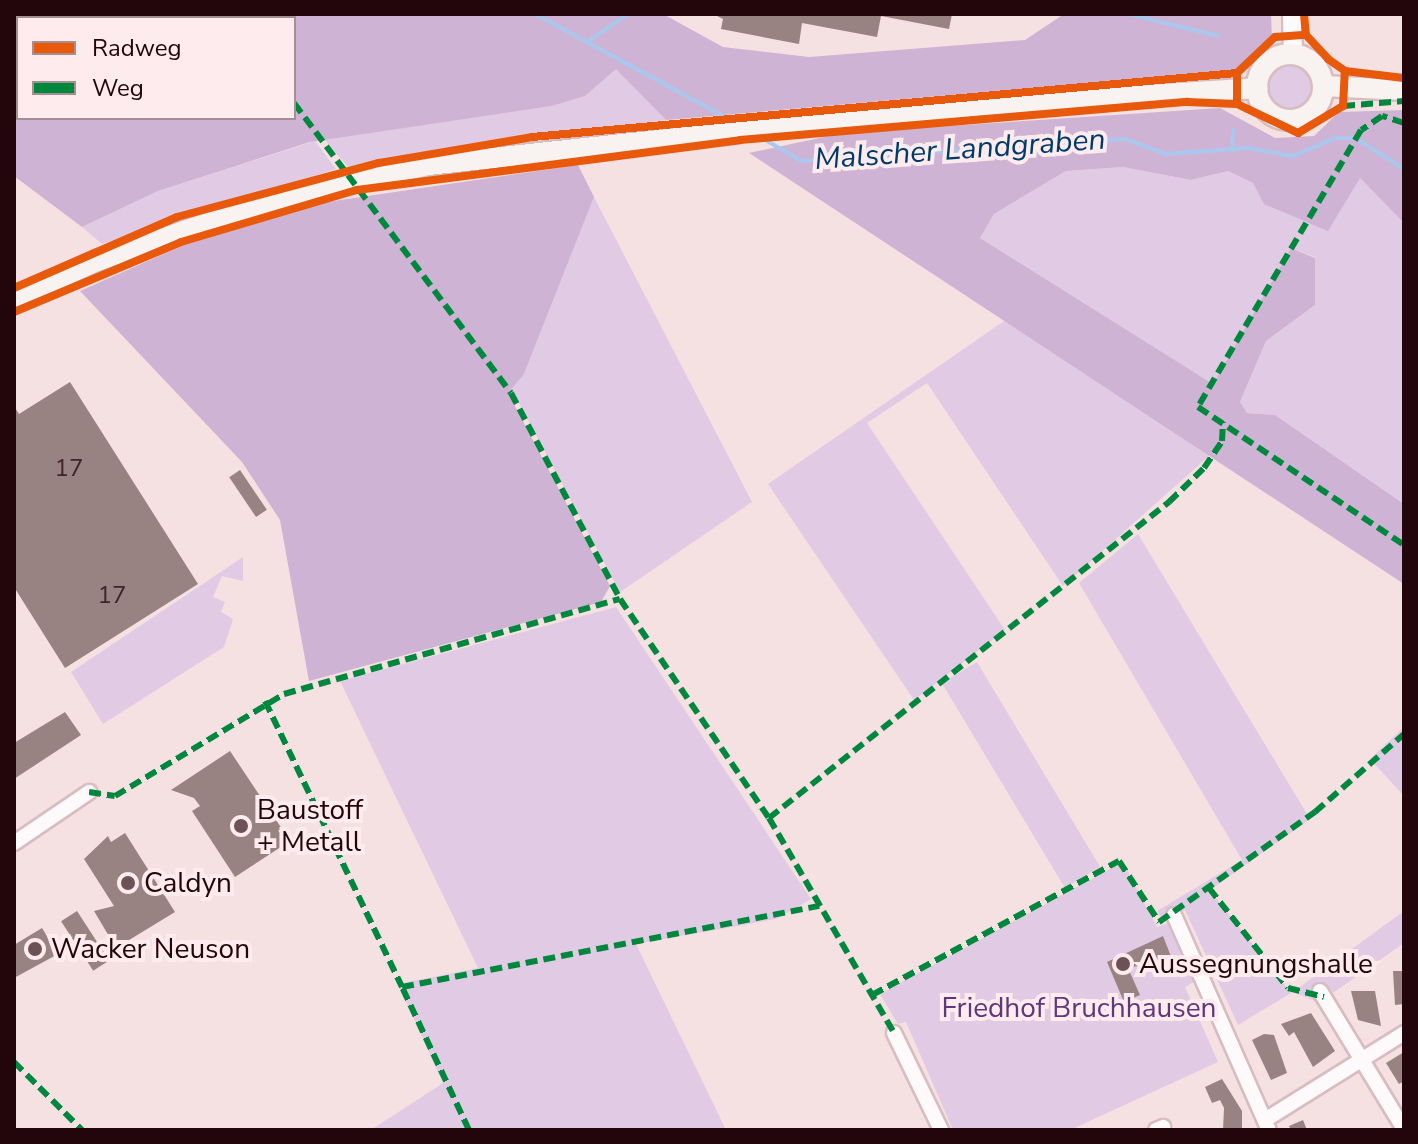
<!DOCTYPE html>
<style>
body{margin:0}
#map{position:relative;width:1418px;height:1144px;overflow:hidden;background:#f5e0e2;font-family:"Nunito Sans",sans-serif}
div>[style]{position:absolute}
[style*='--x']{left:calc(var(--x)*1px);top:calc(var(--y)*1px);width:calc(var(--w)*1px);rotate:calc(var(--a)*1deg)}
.green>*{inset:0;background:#e1cbe4;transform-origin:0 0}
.round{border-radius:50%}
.forest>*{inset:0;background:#cfb3d5}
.stream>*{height:4px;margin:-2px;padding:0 2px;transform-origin:2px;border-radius:2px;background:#aac8ed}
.building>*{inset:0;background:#998382;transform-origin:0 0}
.roads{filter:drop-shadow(2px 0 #d7bdc0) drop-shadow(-2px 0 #d7bdc0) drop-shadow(0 2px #d7bdc0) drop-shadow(0 -2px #d7bdc0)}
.minor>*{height:14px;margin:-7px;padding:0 7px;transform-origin:7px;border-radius:7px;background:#fefafb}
.tertiary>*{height:18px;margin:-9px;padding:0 9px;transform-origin:9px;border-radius:9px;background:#fefafb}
.secondary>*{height:20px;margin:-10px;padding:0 10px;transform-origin:10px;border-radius:10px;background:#f8f3f1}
.secondary>.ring{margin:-10px;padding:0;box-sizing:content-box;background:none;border:20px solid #f8f3f1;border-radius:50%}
.quiet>*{height:6px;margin-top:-3px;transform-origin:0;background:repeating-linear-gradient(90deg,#00873e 0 12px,transparent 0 18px)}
.cycleway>*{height:8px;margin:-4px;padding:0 4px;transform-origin:4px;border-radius:4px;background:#e8590c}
.dots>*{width:22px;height:22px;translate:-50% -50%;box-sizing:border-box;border:4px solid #fdebed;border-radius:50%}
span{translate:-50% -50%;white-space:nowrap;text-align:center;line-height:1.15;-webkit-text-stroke:8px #fdebed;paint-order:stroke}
.number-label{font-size:24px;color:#40242a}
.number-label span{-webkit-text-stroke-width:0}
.poi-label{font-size:28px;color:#23050c}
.left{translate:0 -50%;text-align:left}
.park-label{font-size:28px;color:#61367f}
.water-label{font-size:30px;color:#003a69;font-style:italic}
.frame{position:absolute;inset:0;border:16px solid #23050c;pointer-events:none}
.legend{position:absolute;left:16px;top:16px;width:280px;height:104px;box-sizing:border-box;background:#fdebed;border:2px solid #a68f93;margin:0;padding:10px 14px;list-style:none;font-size:24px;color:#23050c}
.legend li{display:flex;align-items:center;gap:16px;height:40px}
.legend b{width:40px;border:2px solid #a68f93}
</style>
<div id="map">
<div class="green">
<i class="round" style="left:1265px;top:62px;width:50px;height:50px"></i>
<i style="clip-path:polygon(616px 68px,666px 120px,348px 167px,324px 139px,552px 106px,585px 96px)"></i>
<i style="clip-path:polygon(315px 141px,336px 169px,102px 244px,82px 227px,158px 191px)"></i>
<i style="clip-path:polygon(1123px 167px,1191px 180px,1228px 171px,1253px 183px,1359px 177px,1404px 223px,1404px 504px,1275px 415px,1247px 413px,1240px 402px,1266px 341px,1315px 305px,1315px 257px,1291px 248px,1213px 384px,980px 238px,994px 214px,1066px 171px)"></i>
<i style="clip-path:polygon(594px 197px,752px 502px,620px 592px,511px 388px,524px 374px)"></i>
<i style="clip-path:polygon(1007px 319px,1209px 456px,1063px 586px,927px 383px,867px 423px,1005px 630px,914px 700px,768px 484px)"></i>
<i style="clip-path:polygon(1138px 534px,1310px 819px,1210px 890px,1291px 993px,1238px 1025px,1185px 910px,1161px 917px,1157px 911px,1242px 860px,1079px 583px)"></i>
<i style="clip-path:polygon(243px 557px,243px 581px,222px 576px,213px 597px,225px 602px,221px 612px,233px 619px,224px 647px,103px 724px,71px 672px)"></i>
<i style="clip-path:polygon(616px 607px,811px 899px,776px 919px,636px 944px,726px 1130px,371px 1130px,443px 1083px,398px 984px,478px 968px,340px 681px)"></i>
<i style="left:977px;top:662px;width:239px;height:41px;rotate:59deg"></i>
<i style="clip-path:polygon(1404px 727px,1404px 796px,1370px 759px)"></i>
<i style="clip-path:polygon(1123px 862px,1157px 927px,1169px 923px,1194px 982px,1185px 987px,1218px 1062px,1070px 1130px,953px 1130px,906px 1022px,898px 1024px,880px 994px)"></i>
<i style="clip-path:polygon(1404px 911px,1404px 943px,1333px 993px,1326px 984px,1310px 993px,1315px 1001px,1293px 992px)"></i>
</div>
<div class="forest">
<i style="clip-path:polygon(evenodd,14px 14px,663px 14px,723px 47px,809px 57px,1025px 40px,1064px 14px,1271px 14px,1272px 41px,1237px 70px,666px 120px,616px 69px,585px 96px,552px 106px,310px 142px,158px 191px,82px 227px,14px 176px,14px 14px,18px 18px,294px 18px,294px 118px,18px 118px,18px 18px)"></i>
<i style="clip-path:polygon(1220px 108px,1275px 138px,1314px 136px,1339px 112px,1404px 110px,1404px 223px,1360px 178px,1328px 231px,1264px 204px,1253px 183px,1228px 171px,1191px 180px,1123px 167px,1066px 171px,994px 214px,980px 238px,1213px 384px,1291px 248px,1315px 258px,1315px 305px,1266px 341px,1240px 402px,1247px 413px,1275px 415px,1404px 504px,1404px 584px,749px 153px,843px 133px)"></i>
<i style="clip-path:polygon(578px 165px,594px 197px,524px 374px,508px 393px,610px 586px,601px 602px,309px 681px,280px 520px,242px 462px,80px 291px,184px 245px,327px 202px)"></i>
</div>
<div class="stream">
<i style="--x:535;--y:14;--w:230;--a:28.4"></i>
<i style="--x:1128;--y:14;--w:93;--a:13.7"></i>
<i style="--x:587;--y:42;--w:50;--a:-34.3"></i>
<i style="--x:762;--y:138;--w:45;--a:30.5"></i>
<i style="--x:801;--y:161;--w:325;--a:-3.9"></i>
<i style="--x:1125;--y:139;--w:44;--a:20.1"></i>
<i style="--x:1166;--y:154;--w:82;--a:-4.2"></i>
<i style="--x:1248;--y:148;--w:46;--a:10.1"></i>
<i style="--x:1293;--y:156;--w:46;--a:-23.2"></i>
<i style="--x:1335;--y:138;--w:20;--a:0"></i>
<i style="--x:1355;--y:138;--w:58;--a:32.3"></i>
<i style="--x:1232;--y:151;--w:21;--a:-87"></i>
</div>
<div class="building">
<i style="clip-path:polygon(713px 14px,952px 14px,949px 29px,881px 16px,877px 37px,802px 23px,799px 44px,721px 29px,723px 19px)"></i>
<i style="clip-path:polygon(70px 382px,198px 584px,65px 668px,14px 587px,14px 406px,19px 414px)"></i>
<i style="left:240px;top:470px;width:48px;height:13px;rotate:56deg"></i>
<i style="clip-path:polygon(65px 712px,81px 735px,14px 779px,14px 743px)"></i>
<i style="clip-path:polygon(230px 751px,290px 841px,235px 877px,192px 811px,200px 806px,194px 798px,171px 790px)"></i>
<i style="clip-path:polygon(125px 833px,175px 912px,116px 948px,94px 911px,114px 906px,84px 859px,108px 836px,111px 842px)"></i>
<i style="left:77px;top:911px;width:59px;height:19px;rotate:57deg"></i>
<i style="clip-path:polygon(42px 928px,58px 954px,14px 978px,14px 945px)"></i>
<i style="clip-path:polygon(1163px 936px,1172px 959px,1128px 968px,1140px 995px,1124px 1002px,1107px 962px)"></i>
<i style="clip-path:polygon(1393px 971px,1404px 971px,1404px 1004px,1395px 1005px)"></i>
<i style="clip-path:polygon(1351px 991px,1375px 991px,1381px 1026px,1358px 1020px)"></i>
<i style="clip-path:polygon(1311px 1013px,1335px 1051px,1313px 1067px,1294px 1032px,1289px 1036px,1281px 1024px)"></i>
<i style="clip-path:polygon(1264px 1034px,1274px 1035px,1287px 1073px,1271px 1080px,1252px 1040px)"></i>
<i style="clip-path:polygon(1404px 1052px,1404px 1081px,1399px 1084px,1386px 1063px)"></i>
<i style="clip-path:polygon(1222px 1079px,1242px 1111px,1242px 1130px,1223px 1130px,1224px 1108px,1220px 1100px,1212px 1103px,1205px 1087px)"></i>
<i style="clip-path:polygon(1303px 1120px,1307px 1130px,1291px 1130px,1289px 1126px)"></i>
</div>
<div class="roads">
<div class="minor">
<i style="--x:14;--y:843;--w:91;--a:-34.2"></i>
<i style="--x:1174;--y:915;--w:235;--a:66.2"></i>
<i style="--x:1320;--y:991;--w:162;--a:58.7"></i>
<i style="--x:894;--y:1033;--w:108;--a:64.1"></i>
<i style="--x:1265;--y:1120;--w:164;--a:-32"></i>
<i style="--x:1156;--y:1130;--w:8;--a:-23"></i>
</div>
<div class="tertiary">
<i style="--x:1292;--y:14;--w:41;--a:88.6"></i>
</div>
<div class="secondary">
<i class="ring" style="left:1257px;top:54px;width:46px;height:46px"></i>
<i style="--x:1323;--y:86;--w:81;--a:2.8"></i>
<i style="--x:14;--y:299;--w:91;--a:-24.6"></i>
<i style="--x:97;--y:261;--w:187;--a:-19"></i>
<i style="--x:274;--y:200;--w:158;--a:-12.8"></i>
<i style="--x:428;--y:165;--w:549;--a:-6.17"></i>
<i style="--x:974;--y:106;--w:284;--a:-3.6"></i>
</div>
</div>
<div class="quiet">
<i style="--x:224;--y:14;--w:6;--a:45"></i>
<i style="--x:294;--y:103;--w:362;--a:53.2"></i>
<i style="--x:511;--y:393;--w:233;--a:62.1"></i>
<i style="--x:620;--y:599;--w:265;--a:55.8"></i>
<i style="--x:769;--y:818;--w:249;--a:59.8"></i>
<i style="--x:1343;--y:106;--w:61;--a:-4.7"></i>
<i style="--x:1404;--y:123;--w:23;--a:-162"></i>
<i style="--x:1382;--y:116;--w:25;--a:146"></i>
<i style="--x:1361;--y:130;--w:321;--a:120.5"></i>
<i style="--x:1198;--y:407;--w:248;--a:33.8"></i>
<i style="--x:265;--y:701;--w:317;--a:64.4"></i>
<i style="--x:89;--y:792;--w:26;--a:9"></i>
<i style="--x:115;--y:796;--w:197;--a:-31.1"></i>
<i style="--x:284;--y:694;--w:349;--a:-15.8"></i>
<i style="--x:769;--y:818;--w:510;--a:-38.31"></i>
<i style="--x:1169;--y:502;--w:49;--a:-44.2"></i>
<i style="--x:1204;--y:468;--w:32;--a:-56"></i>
<i style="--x:1222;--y:441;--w:19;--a:-87"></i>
<i style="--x:1209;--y:888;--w:127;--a:51.7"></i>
<i style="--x:1288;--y:988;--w:37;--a:14"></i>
<i style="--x:872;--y:995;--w:281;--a:-28.5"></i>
<i style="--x:1119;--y:861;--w:73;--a:56.7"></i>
<i style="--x:1159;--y:922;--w:191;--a:-35.2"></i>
<i style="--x:1315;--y:812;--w:118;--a:-41.2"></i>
<i style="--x:14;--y:1062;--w:96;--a:45"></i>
<i style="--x:469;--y:1130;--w:158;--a:-115.1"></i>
<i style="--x:402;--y:987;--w:425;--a:-11"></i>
</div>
<div class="cycleway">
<i style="--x:1304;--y:14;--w:21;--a:85"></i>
<i style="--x:1306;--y:35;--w:33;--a:47"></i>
<i style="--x:1328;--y:59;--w:21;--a:35"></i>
<i style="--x:1345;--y:71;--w:59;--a:6.8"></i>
<i style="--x:1237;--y:104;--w:31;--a:-90"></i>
<i style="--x:1237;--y:73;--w:52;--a:-43.5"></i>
<i style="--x:1275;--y:37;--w:31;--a:-4"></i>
<i style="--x:14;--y:288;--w:178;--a:-23.5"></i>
<i style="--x:177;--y:217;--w:209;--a:-15"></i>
<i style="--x:379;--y:163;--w:155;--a:-9.6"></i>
<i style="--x:532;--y:137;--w:708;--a:-5.19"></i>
<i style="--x:14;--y:312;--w:181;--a:-22.7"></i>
<i style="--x:181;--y:242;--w:184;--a:-16.5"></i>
<i style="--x:357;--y:190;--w:386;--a:-7.4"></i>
<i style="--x:740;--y:140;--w:449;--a:-4.9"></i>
<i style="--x:1187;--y:102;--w:50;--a:2.3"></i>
<i style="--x:1237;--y:104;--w:68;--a:25.4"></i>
<i style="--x:1298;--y:133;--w:52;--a:-31"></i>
<i style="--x:1343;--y:106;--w:35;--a:-87"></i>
</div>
<div class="dots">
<i style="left:241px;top:826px;background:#6c5257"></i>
<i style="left:128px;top:883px;background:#6c5257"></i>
<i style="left:35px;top:949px;background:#6c5257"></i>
<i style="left:1123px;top:964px;background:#6c5257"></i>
</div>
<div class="number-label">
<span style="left:69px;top:469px">17</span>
<span style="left:112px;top:596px">17</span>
</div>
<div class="poi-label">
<span class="left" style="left:257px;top:826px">Baustoff<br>+ Metall</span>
<span class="left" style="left:144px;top:883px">Caldyn</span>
<span class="left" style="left:51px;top:949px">Wacker Neuson</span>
<span class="left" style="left:1139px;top:964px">Aussegnungshalle</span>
</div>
<div class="park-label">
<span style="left:1079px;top:1008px">Friedhof Bruchhausen</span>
</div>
<div class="water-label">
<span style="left:960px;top:150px;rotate:-4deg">Malscher Landgraben</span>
</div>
<div class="frame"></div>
<ul class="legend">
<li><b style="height:10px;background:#e8590c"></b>Radweg</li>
<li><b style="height:10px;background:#00873e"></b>Weg</li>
</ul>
</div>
